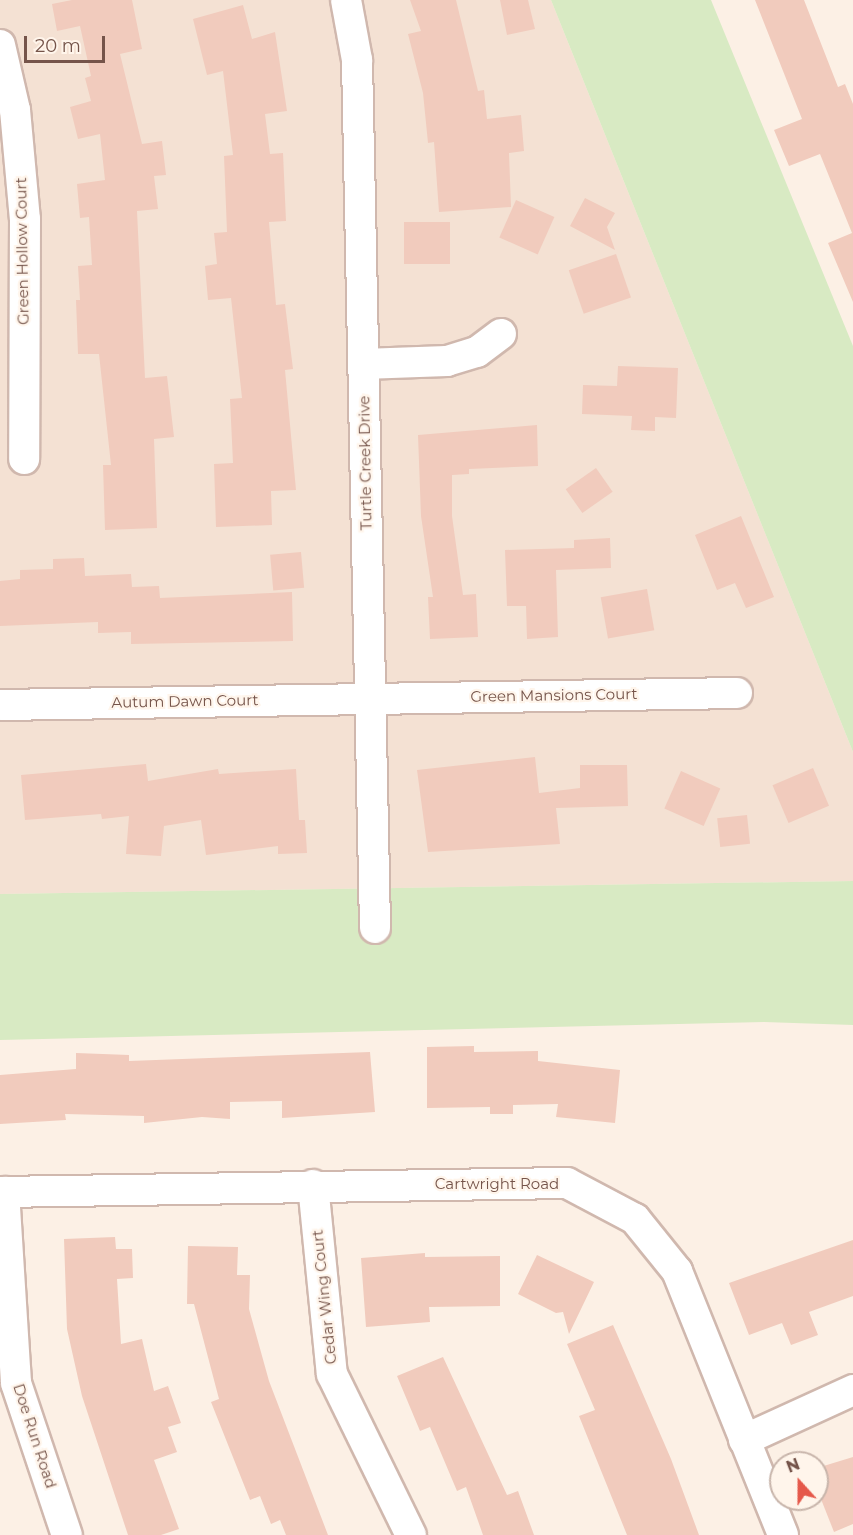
<!DOCTYPE html>
<style>
body{margin:0}
#map{position:relative;width:853px;height:1535px;overflow:hidden;background:#fcf0e5;font-family:Montserrat,sans-serif}
div>[style]{position:absolute}
[style*='--x']{left:calc(var(--x)*1px);top:calc(var(--y)*1px);width:calc(var(--w)*1px);rotate:calc(var(--a)*1deg)}
.residential>*{inset:0;background:#f4e1d3}
.green>*{inset:0;background:#d8eac3}
.building>*{inset:0;background:#f1cbbd;transform-origin:0 0}
.roads{filter:drop-shadow(2px 0 #d0b8ae) drop-shadow(-2px 0 #d0b8ae) drop-shadow(0 2px #d0b8ae) drop-shadow(0 -2px #d0b8ae)}
.street>*{height:30px;margin:-15px;padding:0 15px;transform-origin:15px;border-radius:15px;background:#fff}
span{translate:-50% -50%;white-space:nowrap;text-align:center;line-height:1.15;-webkit-text-stroke:4.5px #fff5eb;paint-order:stroke}
.street-label{font-size:15px;color:#75544a}
.north{position:absolute;left:769px;top:1451px;width:60px;height:60px;box-sizing:border-box;background:#fff5eb;border:2px solid #c8b5ab;border-radius:50%;rotate:339deg;font-size:16px;font-weight:700;line-height:24px;text-align:center;color:#75544a}
.north::after{content:'';display:block;margin:auto;width:21px;height:27px;background:#e5594b;clip-path:polygon(50% 0,100% 100%,50% 72%,0 100%)}
.scale{position:absolute;left:24px;top:36px;width:81px;height:27px;box-sizing:border-box;border:3px solid #75544a;border-top:0;padding-left:8px;font-size:18px;line-height:21px;white-space:nowrap;color:#75544a;-webkit-text-stroke:4px #fff5eb;paint-order:stroke}
</style>
<div id="map">
<div class="residential">
<i style="clip-path:polygon(0 0,551px 0,853px 752px,853px 881px,0 894px)"></i>
</div>
<div class="green">
<i style="clip-path:polygon(551px 0,711px 0,853px 346px,853px 752px)"></i>
<i style="clip-path:polygon(853px 881px,853px 1025px,764px 1022px,0 1040px,0 894px)"></i>
</div>
<div class="building">
<i style="clip-path:polygon(72px 0,132px 0,142px 49px,120px 54px,142px 144px,162px 141px,166px 175px,154px 176px,158px 209px,137px 211px,145px 378px,167px 376px,174px 437px,154px 439px,157px 528px,105px 530px,103px 465px,111px 465px,99px 354px,78px 354px,76px 300px,80px 300px,78px 266px,92px 265px,89px 217px,80px 218px,77px 184px,105px 180px,100px 134px,78px 139px,70px 107px,91px 101px,85px 78px,91px 76px,80px 26px,57px 31px,52px 4px)"></i>
<i style="clip-path:polygon(410px 0,456px 0,478px 91px,484px 90px,487px 119px,521px 115px,524px 151px,509px 153px,511px 207px,439px 212px,434px 142px,428px 143px,423px 93px,408px 34px,421px 31px)"></i>
<i style="clip-path:polygon(500px 0,528px 0,535px 29px,507px 35px)"></i>
<i style="clip-path:polygon(755px 0,804px 0,838px 87px,845px 84px,853px 104px,853px 302px,828px 243px,852px 233px,820px 154px,789px 166px,774px 130px,802px 119px)"></i>
<i style="clip-path:polygon(243px 5px,252px 39px,275px 32px,287px 111px,265px 114px,270px 154px,283px 153px,286px 221px,269px 222px,276px 305px,285px 304px,293px 369px,285px 370px,296px 490px,271px 491px,272px 525px,216px 527px,214px 464px,233px 463px,230px 399px,242px 398px,231px 298px,208px 300px,205px 266px,217px 264px,214px 233px,227px 232px,224px 156px,233px 155px,223px 71px,207px 75px,193px 19px)"></i>
<i style="clip-path:polygon(585px 198px,615px 213px,607px 227px,615px 250px,570px 226px)"></i>
<i style="left:516px;top:200px;width:42px;height:41px;rotate:24deg"></i>
<i style="left:404px;top:222px;width:46px;height:42px"></i>
<i style="left:616px;top:254px;width:46px;height:50px;rotate:71deg"></i>
<i style="clip-path:polygon(618px 366px,678px 368px,676px 418px,655px 417px,655px 431px,631px 430px,632px 416px,582px 414px,583px 385px,617px 386px)"></i>
<i style="clip-path:polygon(537px 425px,538px 466px,469px 469px,469px 474px,452px 475px,452px 516px,463px 595px,476px 594px,478px 637px,430px 639px,428px 597px,433px 597px,421px 516px,418px 435px)"></i>
<i style="left:596px;top:468px;width:29px;height:37px;rotate:55deg"></i>
<i style="clip-path:polygon(741px 516px,774px 597px,746px 608px,735px 583px,717px 590px,695px 535px)"></i>
<i style="clip-path:polygon(610px 538px,611px 568px,556px 570px,558px 637px,527px 639px,526px 606px,507px 606px,505px 550px,574px 548px,574px 540px)"></i>
<i style="left:301px;top:552px;width:36px;height:31px;rotate:85deg"></i>
<i style="clip-path:polygon(84px 558px,85px 576px,131px 574px,132px 587px,159px 586px,160px 598px,292px 592px,293px 641px,131px 644px,131px 632px,98px 633px,98px 622px,0 626px,0 581px,20px 579px,20px 570px,53px 569px,53px 559px)"></i>
<i style="left:647px;top:589px;width:42px;height:47px;rotate:80deg"></i>
<i style="clip-path:polygon(535px 757px,539px 793px,580px 788px,580px 765px,627px 765px,628px 806px,556px 808px,560px 844px,428px 852px,417px 770px)"></i>
<i style="clip-path:polygon(146px 764px,148px 781px,218px 769px,219px 774px,296px 769px,299px 820px,305px 820px,307px 853px,278px 854px,278px 846px,206px 855px,201px 820px,164px 826px,161px 856px,126px 854px,129px 816px,102px 819px,101px 814px,25px 820px,21px 775px)"></i>
<i style="left:813px;top:768px;width:41px;height:44px;rotate:67deg"></i>
<i style="left:681px;top:771px;width:43px;height:41px;rotate:24deg"></i>
<i style="left:747px;top:815px;width:29px;height:30px;rotate:84deg"></i>
<i style="clip-path:polygon(474px 1046px,474px 1052px,538px 1051px,538px 1061px,620px 1070px,615px 1123px,556px 1117px,558px 1104px,513px 1105px,513px 1114px,490px 1114px,490px 1107px,427px 1108px,427px 1047px)"></i>
<i style="clip-path:polygon(370px 1052px,375px 1112px,282px 1118px,282px 1101px,230px 1102px,230px 1119px,202px 1117px,144px 1123px,144px 1116px,65px 1114px,66px 1120px,0 1124px,0 1075px,76px 1069px,76px 1053px,129px 1055px,129px 1061px)"></i>
<i style="clip-path:polygon(115px 1237px,116px 1249px,132px 1249px,133px 1278px,117px 1279px,121px 1344px,142px 1339px,154px 1391px,168px 1386px,181px 1423px,168px 1427px,177px 1452px,154px 1460px,179px 1529px,161px 1535px,128px 1535px,82px 1396px,67px 1329px,64px 1239px)"></i>
<i style="clip-path:polygon(853px 1240px,853px 1296px,809px 1312px,818px 1335px,791px 1345px,782px 1323px,749px 1335px,729px 1283px)"></i>
<i style="clip-path:polygon(188px 1246px,238px 1247px,237px 1275px,250px 1275px,249px 1309px,269px 1381px,328px 1535px,286px 1535px,280px 1520px,271px 1524px,260px 1496px,250px 1500px,211px 1402px,219px 1399px,194px 1304px,187px 1304px)"></i>
<i style="clip-path:polygon(425px 1253px,425px 1257px,500px 1256px,500px 1306px,429px 1307px,430px 1322px,366px 1327px,361px 1258px)"></i>
<i style="clip-path:polygon(537px 1255px,594px 1282px,569px 1334px,563px 1312px,556px 1313px,518px 1294px)"></i>
<i style="clip-path:polygon(613px 1325px,671px 1459px,699px 1535px,627px 1535px,579px 1416px,595px 1410px,567px 1344px)"></i>
<i style="clip-path:polygon(443px 1357px,507px 1495px,518px 1491px,534px 1535px,483px 1535px,466px 1487px,457px 1491px,430px 1427px,420px 1431px,397px 1376px)"></i>
<i style="clip-path:polygon(853px 1457px,853px 1524px,834px 1532px,817px 1489px,817px 1468px)"></i>
</div>
<div class="roads">
<div class="street">
<i style="--x:346;--y:0;--w:61;--a:79.6"></i>
<i style="--x:357;--y:60;--w:868;--a:88.81"></i>
<i style="--x:0;--y:45;--w:67;--a:77"></i>
<i style="--x:15;--y:110;--w:109;--a:84.8"></i>
<i style="--x:25;--y:219;--w:240;--a:90.2"></i>
<i style="--x:363;--y:364;--w:84;--a:-2"></i>
<i style="--x:447;--y:361;--w:31;--a:-17"></i>
<i style="--x:477;--y:352;--w:30;--a:-37"></i>
<i style="--x:0;--y:705;--w:737;--a:-0.93"></i>
<i style="--x:313;--y:1185;--w:190;--a:84.3"></i>
<i style="--x:332;--y:1374;--w:179;--a:63.9"></i>
<i style="--x:0;--y:1192;--w:567;--a:-0.91"></i>
<i style="--x:567;--y:1183;--w:77;--a:27.9"></i>
<i style="--x:635;--y:1219;--w:67;--a:51.1"></i>
<i style="--x:677;--y:1271;--w:284;--a:68.1"></i>
<i style="--x:4;--y:1192;--w:191;--a:86.4"></i>
<i style="--x:16;--y:1383;--w:160;--a:71.5"></i>
<i style="--x:744;--y:1440;--w:120;--a:-24.6"></i>
</div>
</div>
<div class="street-label">
<span style="left:22px;top:251px;rotate:-91deg">Green Hollow Court</span>
<span style="left:365px;top:463px;rotate:-91deg">Turtle Creek Drive</span>
<span style="left:554px;top:695px;rotate:-1deg">Green Mansions Court</span>
<span style="left:185px;top:701px;rotate:-1deg">Autum Dawn Court</span>
<span style="left:497px;top:1184px">Cartwright Road</span>
<span style="left:324px;top:1297px;rotate:-96deg">Cedar Wing Court</span>
<span style="left:35px;top:1436px;rotate:72deg">Doe Run Road</span>
</div>
<div class="north">N</div>
<div class="scale">20 m</div>
</div>
